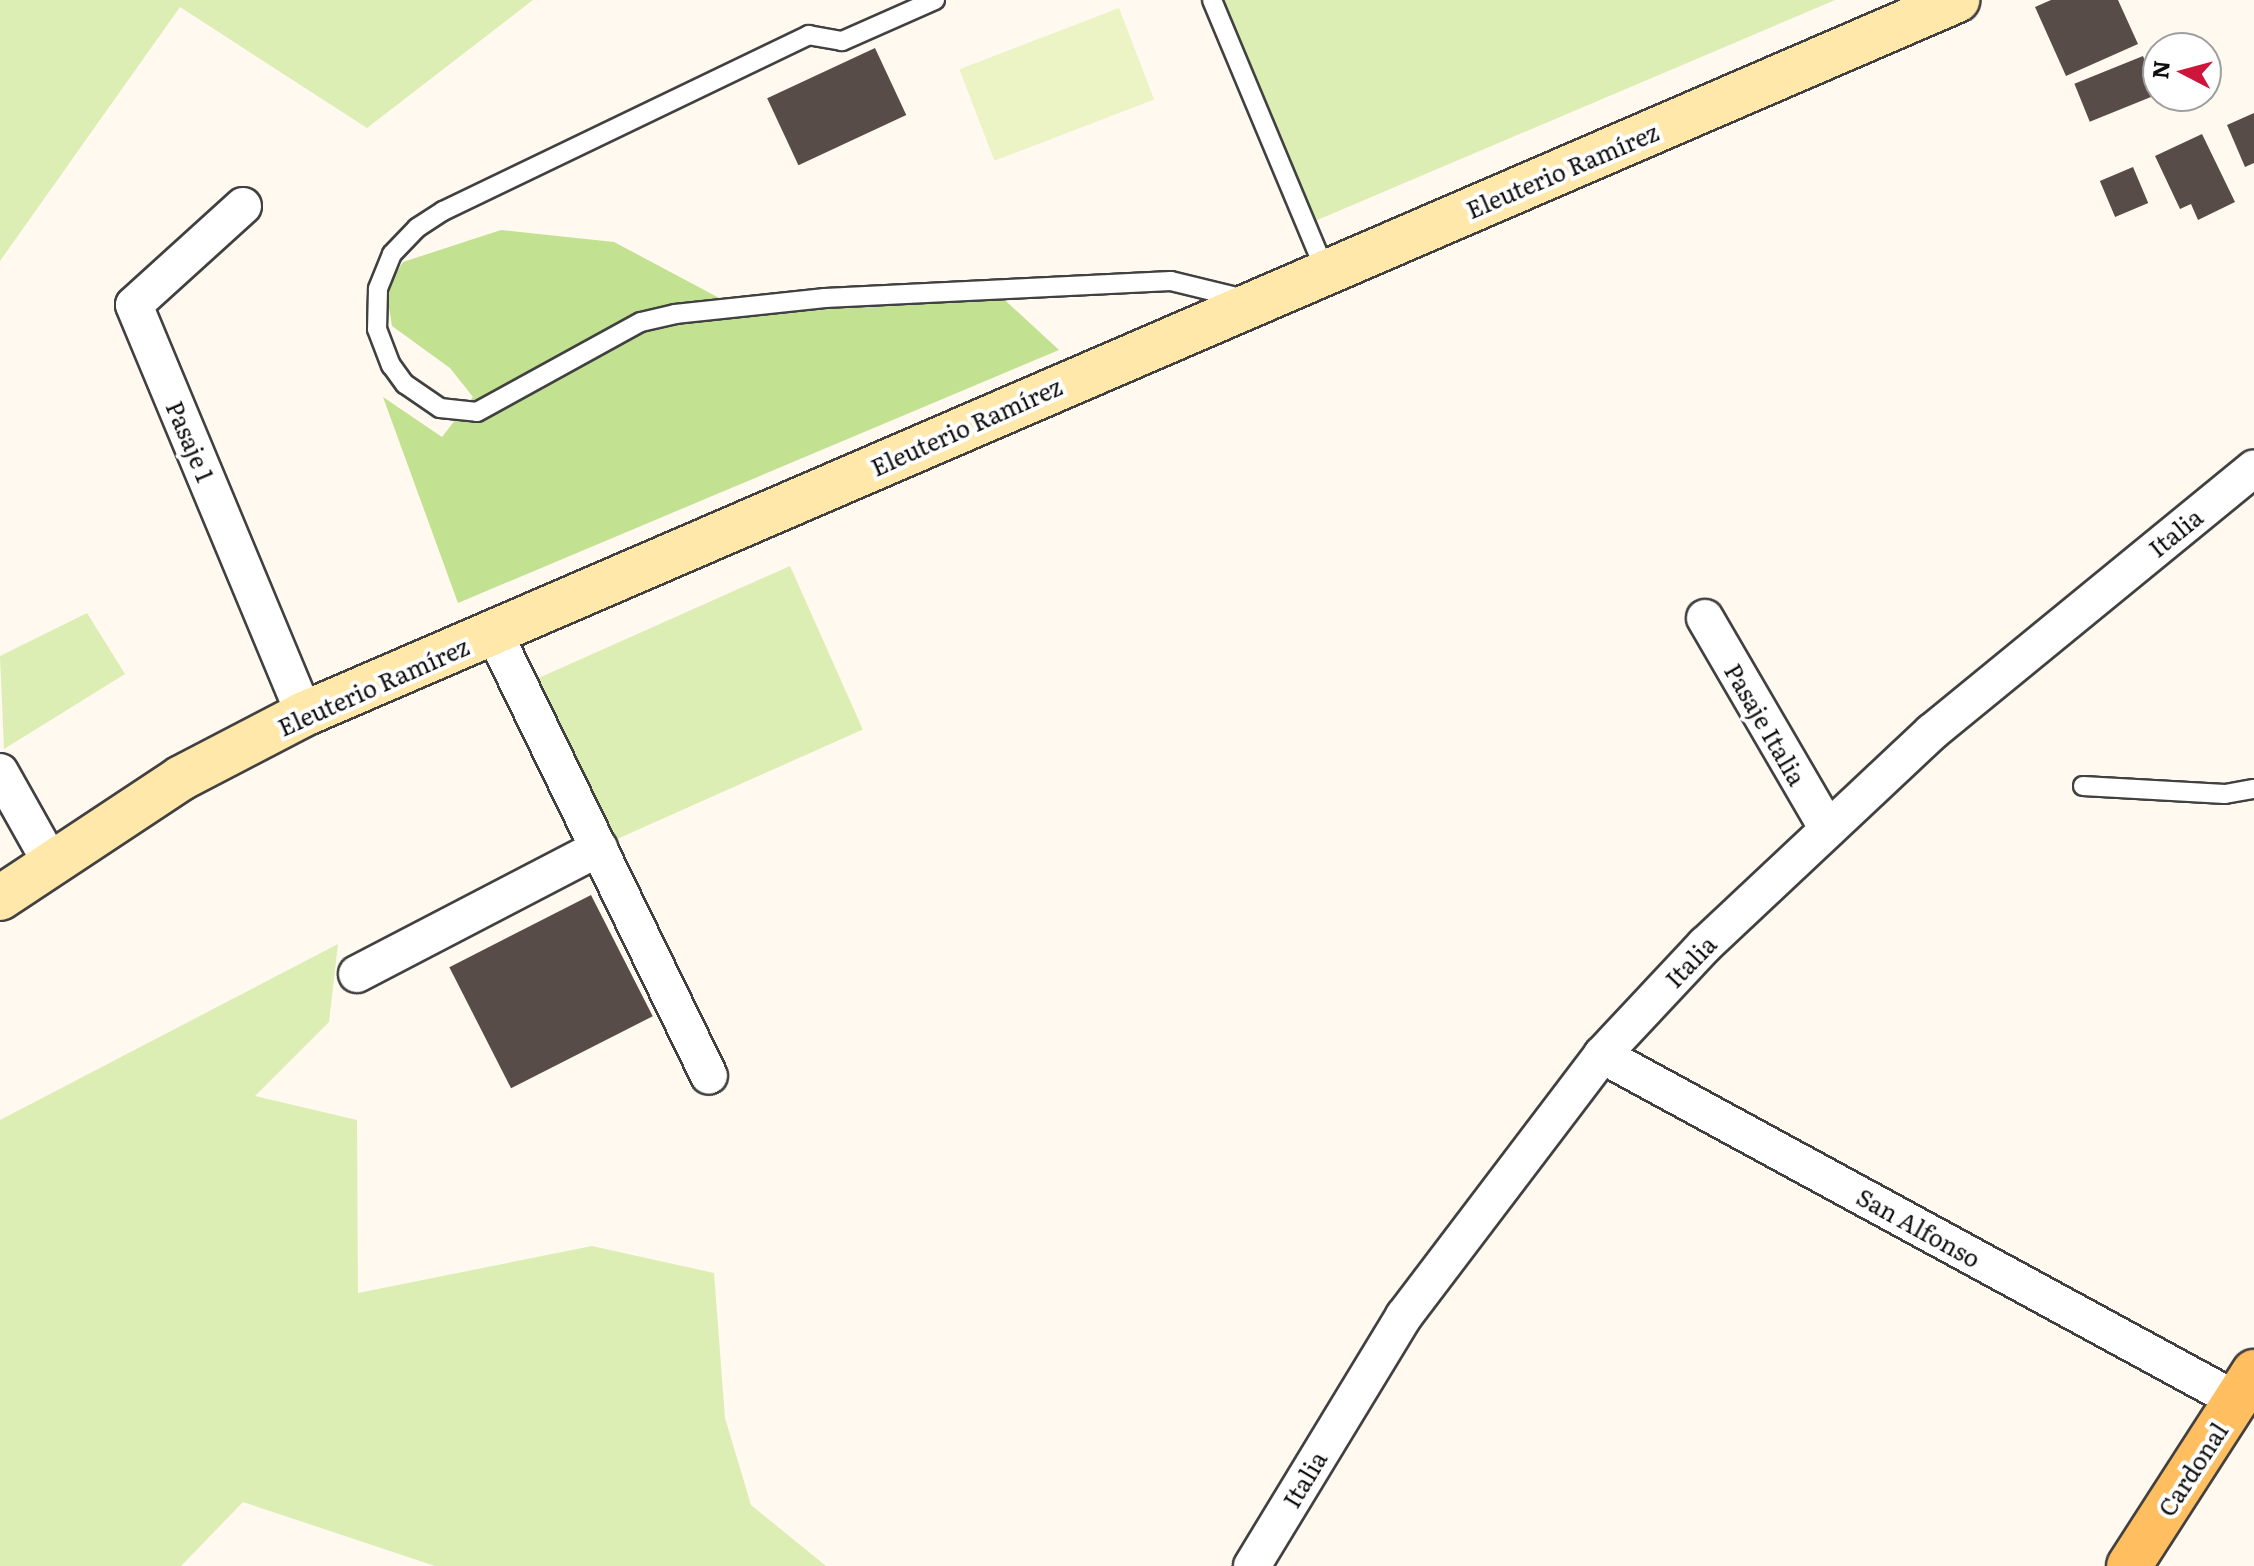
<!DOCTYPE html>
<meta charset="utf-8">
<style>
body{margin:0}
#map{position:relative;width:2254px;height:1566px;overflow:hidden;background:#fff9ef;font-family:Literata,serif}
div>[style]{position:absolute}
[style*='--x']{left:calc(var(--x)*1px);top:calc(var(--y)*1px);width:calc(var(--w)*1px);rotate:calc(var(--a)*1deg)}
.green>*{inset:0;background:#dceeb3;transform-origin:0 0}
.forest>*{inset:0;background:#c2e191}
.pitch>*{inset:0;background:#ecf4c6;transform-origin:0 0}
.building>*{inset:0;background:#584c49;transform-origin:0 0}
.roads{filter:drop-shadow(2px 0 #414141) drop-shadow(-2px 0 #414141) drop-shadow(0 2px #414141) drop-shadow(0 -2px #414141)}
.lane>*{height:18px;margin:-9px;padding:0 9px;transform-origin:9px;border-radius:9px;background:#fff}
.street>*{height:36px;margin:-18px;padding:0 18px;transform-origin:18px;border-radius:18px;background:#fff}
.secondary>*{height:44px;margin:-22px;padding:0 22px;transform-origin:22px;border-radius:22px;background:#ffe8aa}
.primary>*{height:44px;margin:-22px;padding:0 22px;transform-origin:22px;border-radius:22px;background:#ffbe5f}
span{translate:-50% -50%;white-space:nowrap;text-align:center;line-height:1.15;-webkit-text-stroke:8px #fff;paint-order:stroke}
.street-label{font-size:24px;color:#0e0e0e}
.north{position:absolute;left:2142px;top:32px;width:80px;height:80px;box-sizing:border-box;background:#fff;border:2px solid #9f9f9f;border-radius:50%;rotate:276deg;font-size:22px;font-weight:700;line-height:32px;text-align:center;color:#0e0e0e}
.north::after{content:'';display:block;margin:auto;width:28px;height:36px;background:#ce163d;clip-path:polygon(50% 0,100% 100%,50% 72%,0 100%)}
</style>
<div id="map">
<div class="green">
<i style="clip-path:polygon(0 0,533px 0,367px 128px,180px 7px,0 261px)"></i>
<i style="clip-path:polygon(1223px 0,1835px 0,1315px 221px)"></i>
<i style="left:790px;top:566px;width:179px;height:277px;rotate:66deg"></i>
<i style="clip-path:polygon(87px 613px,125px 674px,4px 749px,0 656px)"></i>
<i style="clip-path:polygon(338px 944px,329px 1022px,255px 1096px,357px 1120px,358px 1293px,592px 1246px,714px 1273px,725px 1418px,751px 1505px,826px 1566px,435px 1566px,243px 1502px,181px 1566px,0 1566px,0 1120px)"></i>
</div>
<div class="forest">
<i style="clip-path:polygon(501px 230px,614px 242px,755px 317px,852px 301px,995px 291px,1059px 350px,458px 603px,383px 397px,442px 437px,473px 397px,450px 368px,392px 326px,386px 289px,403px 262px)"></i>
</div>
<div class="pitch">
<i style="left:1119px;top:8px;width:98px;height:171px;rotate:69deg"></i>
</div>
<div class="building">
<i style="clip-path:polygon(2051px 0,2118px 0,2138px 44px,2066px 76px,2035px 7px)"></i>
<i style="left:875px;top:48px;width:74px;height:119px;rotate:65deg"></i>
<i style="left:2143px;top:56px;width:41px;height:74px;rotate:68deg"></i>
<i style="clip-path:polygon(2254px 113px,2254px 163px,2245px 167px,2227px 125px)"></i>
<i style="clip-path:polygon(2202px 134px,2235px 202px,2198px 220px,2191px 204px,2180px 209px,2155px 156px)"></i>
<i style="left:2133px;top:167px;width:39px;height:36px;rotate:67deg"></i>
<i style="left:591px;top:895px;width:136px;height:159px;rotate:63deg"></i>
</div>
<div class="roads">
<div class="lane">
<i style="--x:935;--y:0;--w:102;--a:156.2"></i>
<i style="--x:842;--y:41;--w:34;--a:-170"></i>
<i style="--x:809;--y:35;--w:406;--a:154.3"></i>
<i style="--x:443;--y:211;--w:31;--a:147"></i>
<i style="--x:417;--y:228;--w:36;--a:134"></i>
<i style="--x:392;--y:254;--w:38;--a:112"></i>
<i style="--x:378;--y:289;--w:40;--a:91.4"></i>
<i style="--x:377;--y:329;--w:39;--a:69"></i>
<i style="--x:391;--y:365;--w:24;--a:54"></i>
<i style="--x:405;--y:384;--w:42;--a:34.4"></i>
<i style="--x:440;--y:408;--w:37;--a:6"></i>
<i style="--x:477;--y:412;--w:187;--a:-28.8"></i>
<i style="--x:641;--y:322;--w:35;--a:-13"></i>
<i style="--x:675;--y:314;--w:151;--a:-6.1"></i>
<i style="--x:825;--y:298;--w:346;--a:-2.8"></i>
<i style="--x:1171;--y:281;--w:76;--a:13.7"></i>
<i style="--x:1212;--y:0;--w:293;--a:67.3"></i>
<i style="--x:2083;--y:786;--w:142;--a:3.2"></i>
<i style="--x:2225;--y:794;--w:29;--a:-10"></i>
</div>
<div class="street">
<i style="--x:243;--y:206;--w:147;--a:137.8"></i>
<i style="--x:134;--y:305;--w:443;--a:67.4"></i>
<i style="--x:1705;--y:618;--w:244;--a:59.8"></i>
<i style="--x:494;--y:633;--w:492;--a:64.1"></i>
<i style="--x:0;--y:772;--w:104;--a:60.7"></i>
<i style="--x:357;--y:974;--w:273;--a:-27.5"></i>
<i style="--x:1602;--y:1055;--w:722;--a:28.55"></i>
<i style="--x:1252;--y:1566;--w:293;--a:-58.7"></i>
<i style="--x:1404;--y:1316;--w:328;--a:-52.8"></i>
<i style="--x:1602;--y:1055;--w:151;--a:-46.9"></i>
<i style="--x:1705;--y:945;--w:311;--a:-43.2"></i>
<i style="--x:1932;--y:732;--w:416;--a:-39.3"></i>
</div>
<div class="secondary">
<i style="--x:0;--y:898;--w:217;--a:-33.5"></i>
<i style="--x:181;--y:778;--w:139;--a:-27.5"></i>
<i style="--x:304;--y:714;--w:1801;--a:-23.36"></i>
</div>
<div class="primary">
<i style="--x:2129;--y:1566;--w:231;--a:-57.2"></i>
</div>
</div>
<div class="street-label">
<span style="left:1562px;top:170px;rotate:-23deg">Eleuterio Ramírez</span>
<span style="left:966px;top:426px;rotate:-24deg">Eleuterio Ramírez</span>
<span style="left:191px;top:441px;rotate:67deg">Pasaje 1</span>
<span style="left:2175px;top:532px;rotate:-39deg">Italia</span>
<span style="left:373px;top:686px;rotate:-24deg">Eleuterio Ramírez</span>
<span style="left:1766px;top:724px;rotate:60deg">Pasaje Italia</span>
<span style="left:1690px;top:961px;rotate:-46deg">Italia</span>
<span style="left:1919px;top:1227px;rotate:29deg">San Alfonso</span>
<span style="left:2192px;top:1469px;rotate:-57deg">Cardonal</span>
<span style="left:1304px;top:1479px;rotate:-59deg">Italia</span>
</div>
<div class="north">N</div>
</div>
